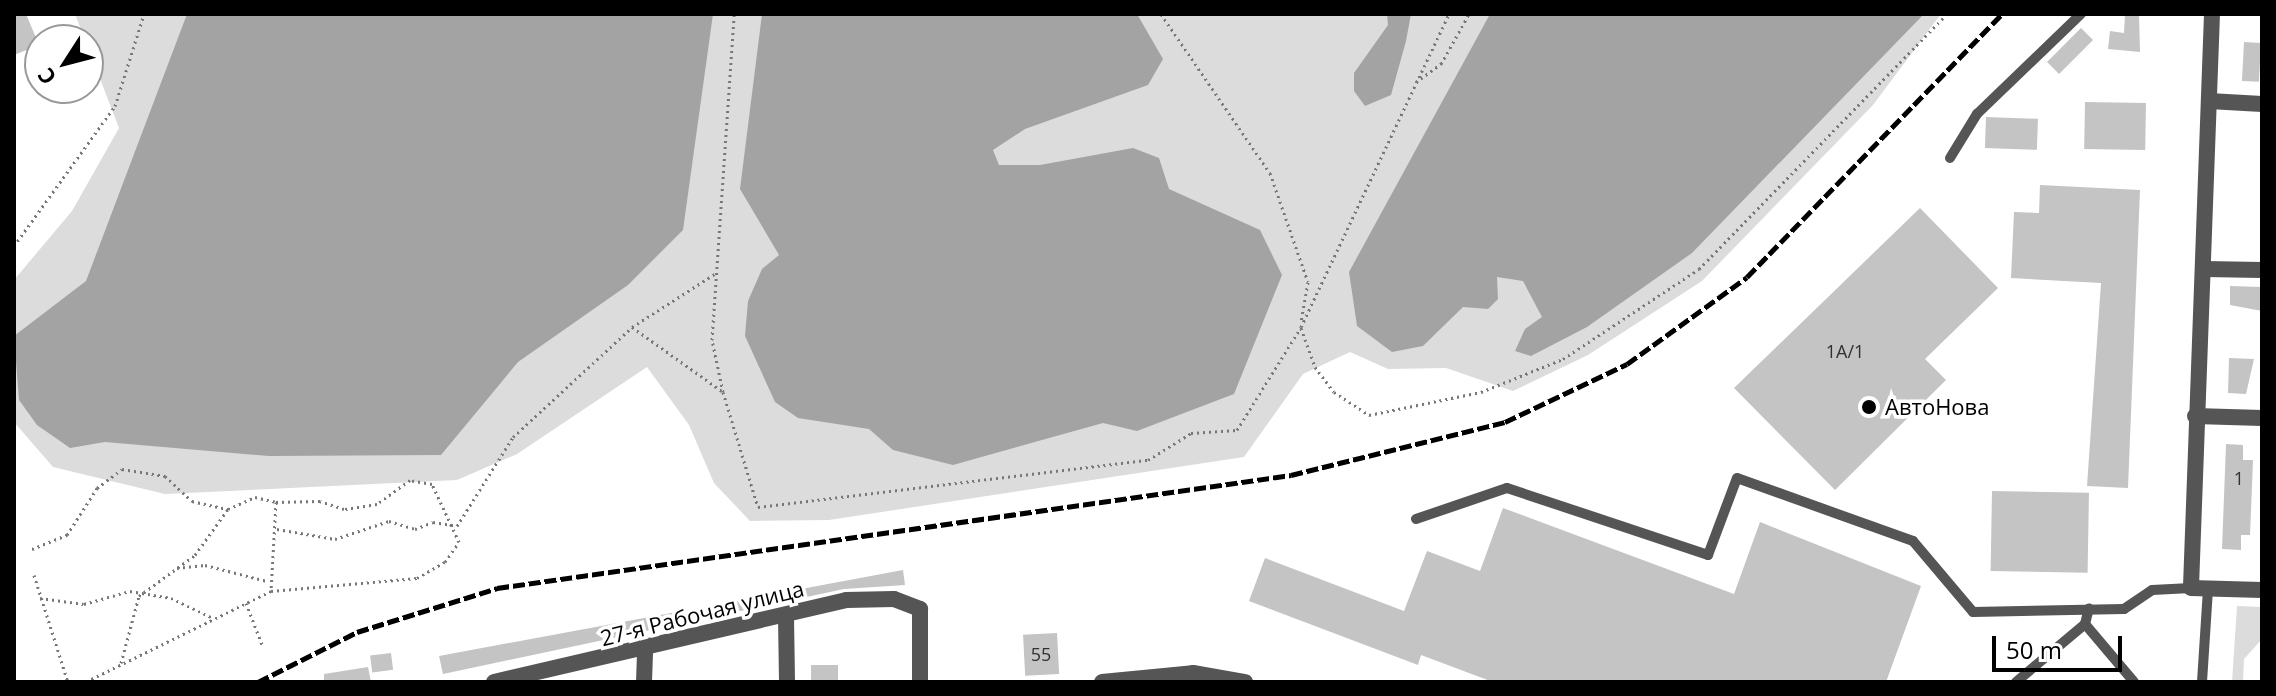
<!DOCTYPE html>
<meta charset="utf-8">
<style>
body{margin:0}
#map{position:relative;width:2276px;height:696px;overflow:hidden;background:#fff;font-family:"Open Sans",sans-serif}
div>[style]{position:absolute}
[style*='--x']{left:calc(var(--x)*1px);top:calc(var(--y)*1px);width:calc(var(--w)*1px);rotate:calc(var(--a)*1deg)}
.green>*{inset:0;background:#dcdcdc}
.water>*{inset:0;background:#a3a3a3}
.building>*{inset:0;background:#c4c4c4;transform-origin:0 0}
.path>*{height:3px;margin-top:-1.5px;transform-origin:0;background:repeating-linear-gradient(90deg,#777 0 2px,transparent 0 6px)}
.service>*{height:10px;margin:-5px;padding:0 5px;transform-origin:5px;border-radius:5px;background:#555}
.minor>*{height:16px;margin:-8px;padding:0 8px;transform-origin:8px;border-radius:8px;background:#555}
.rail>*{height:5px;margin-top:-2.5px;transform-origin:0;background:repeating-linear-gradient(90deg,#000 0 12px,transparent 0 16px)}
.dots>*{width:22px;height:22px;translate:-50% -50%;box-sizing:border-box;border:4px solid #fff;border-radius:50%}
span{translate:-50% -50%;white-space:nowrap;text-align:center;line-height:1.15;-webkit-text-stroke:7px #fff;paint-order:stroke}
.number-label{font-size:18px;color:#313131}
.number-label span{-webkit-text-stroke-width:0}
.poi-label{font-size:22px;color:#000}
.left{translate:0 -50%;text-align:left}
.street-label{font-size:22px;color:#000}
.frame{position:absolute;inset:0;border:16px solid #000;pointer-events:none}
.north{position:absolute;left:24px;top:24px;width:80px;height:80px;box-sizing:border-box;background:#fff;border:2px solid #999;border-radius:50%;rotate:234deg;font-size:22px;font-weight:700;line-height:32px;text-align:center;color:#000}
.north::after{content:'';display:block;margin:auto;width:28px;height:36px;background:#000;clip-path:polygon(50% 0,100% 100%,50% 72%,0 100%)}
.scale{position:absolute;left:1992px;top:636px;width:130px;height:36px;box-sizing:border-box;border:4px solid #000;border-top:0;padding-left:10px;font-size:24px;line-height:28px;white-space:nowrap;color:#000;-webkit-text-stroke:6px #fff;paint-order:stroke}
</style>
<div id="map">
<div class="green">
<i style="clip-path:polygon(75px 14px,1941px 14px,1873px 105px,1702px 281px,1588px 355px,1513px 391px,1446px 368px,1388px 369px,1350px 352px,1303px 374px,1244px 457px,829px 520px,750px 521px,714px 483px,689px 425px,647px 367px,517px 454px,457px 480px,165px 494px,53px 467px,14px 422px,14px 280px,72px 211px,119px 128px)"></i>
<i style="clip-path:polygon(2237px 606px,2262px 607px,2262px 639px,2244px 659px,2243px 682px,2232px 682px)"></i>
</div>
<div class="water">
<i style="clip-path:polygon(187px 14px,713px 14px,683px 230px,628px 285px,518px 362px,441px 455px,269px 456px,105px 442px,70px 448px,37px 425px,19px 400px,14px 336px,86px 281px)"></i>
<i style="clip-path:polygon(762px 14px,1137px 14px,1163px 59px,1148px 85px,1025px 129px,993px 150px,999px 165px,1040px 165px,1133px 148px,1159px 158px,1169px 189px,1260px 230px,1282px 275px,1234px 394px,1137px 431px,1103px 423px,953px 465px,893px 450px,869px 429px,798px 418px,775px 402px,745px 336px,748px 301px,762px 269px,779px 255px,740px 189px)"></i>
<i style="clip-path:polygon(1387px 14px,1411px 14px,1406px 41px,1391px 95px,1365px 106px,1354px 91px,1354px 73px,1388px 25px)"></i>
<i style="clip-path:polygon(1490px 14px,1924px 14px,1692px 253px,1587px 327px,1531px 356px,1515px 351px,1525px 329px,1542px 317px,1523px 281px,1497px 277px,1498px 299px,1488px 309px,1463px 307px,1423px 346px,1392px 352px,1357px 326px,1349px 272px)"></i>
</div>
<div class="building">
<i style="clip-path:polygon(14px 14px,26px 14px,39px 45px,14px 55px)"></i>
<i style="clip-path:polygon(2125px 14px,2139px 14px,2140px 52px,2108px 49px,2110px 31px,2124px 33px)"></i>
<i style="left:2081px;top:28px;width:17px;height:48px;rotate:45deg"></i>
<i style="left:2244px;top:42px;width:17px;height:39px;rotate:3deg"></i>
<i style="left:2085px;top:102px;width:61px;height:47px;rotate:1deg"></i>
<i style="left:1986px;top:117px;width:52px;height:31px;rotate:2deg"></i>
<i style="clip-path:polygon(2040px 185px,2140px 190px,2128px 488px,2087px 486px,2101px 283px,2011px 278px,2014px 212px,2039px 213px)"></i>
<i style="clip-path:polygon(1920px 208px,1998px 288px,1925px 359px,1946px 380px,1835px 490px,1734px 388px)"></i>
<i style="clip-path:polygon(2230px 286px,2262px 287px,2262px 311px,2230px 305px)"></i>
<i style="clip-path:polygon(2229px 358px,2254px 359px,2246px 394px,2228px 393px)"></i>
<i style="clip-path:polygon(2226px 444px,2243px 445px,2243px 460px,2253px 460px,2250px 535px,2241px 535px,2241px 550px,2222px 549px)"></i>
<i style="left:1992px;top:491px;width:97px;height:80px;rotate:1deg"></i>
<i style="clip-path:polygon(1503px 508px,1734px 594px,1760px 522px,1921px 586px,1886px 682px,1493px 682px,1421px 655px,1418px 665px,1249px 601px,1265px 558px,1404px 611px,1427px 551px,1480px 571px)"></i>
<i style="clip-path:polygon(903px 570px,905px 585px,844px 589px,443px 674px,439px 656px)"></i>
<i style="left:1057px;top:633px;width:41px;height:34px;rotate:87deg"></i>
<i style="left:391px;top:653px;width:17px;height:21px;rotate:83deg"></i>
<i style="left:811px;top:665px;width:27px;height:17px"></i>
<i style="clip-path:polygon(368px 667px,371px 682px,324px 682px,324px 674px)"></i>
</div>
<div class="path">
<i style="--x:1161;--y:14;--w:193;--a:55.6"></i>
<i style="--x:1270;--y:173;--w:115;--a:70.8"></i>
<i style="--x:1308;--y:282;--w:40;--a:100"></i>
<i style="--x:1416;--y:82;--w:31;--a:-36"></i>
<i style="--x:1441;--y:64;--w:57;--a:-60.8"></i>
<i style="--x:14;--y:246;--w:173;--a:-54.2"></i>
<i style="--x:115;--y:106;--w:96;--a:-72.5"></i>
<i style="--x:632;--y:327;--w:100;--a:-32.7"></i>
<i style="--x:1301;--y:328;--w:41;--a:70.3"></i>
<i style="--x:1315;--y:367;--w:31;--a:53"></i>
<i style="--x:1334;--y:392;--w:42;--a:33.3"></i>
<i style="--x:1369;--y:415;--w:114;--a:-11.6"></i>
<i style="--x:1481;--y:392;--w:88;--a:-21.9"></i>
<i style="--x:1563;--y:359;--w:163;--a:-33.5"></i>
<i style="--x:1699;--y:269;--w:356;--a:-45.8"></i>
<i style="--x:723;--y:392;--w:53;--a:-101.9"></i>
<i style="--x:712;--y:340;--w:327;--a:-86.1"></i>
<i style="--x:277;--y:529;--w:59;--a:9.8"></i>
<i style="--x:335;--y:539;--w:57;--a:-18.4"></i>
<i style="--x:389;--y:521;--w:27;--a:17"></i>
<i style="--x:415;--y:529;--w:19;--a:-21"></i>
<i style="--x:433;--y:522;--w:24;--a:9"></i>
<i style="--x:457;--y:526;--w:105;--a:-57.8"></i>
<i style="--x:513;--y:437;--w:162;--a:-42.7"></i>
<i style="--x:632;--y:327;--w:112;--a:35.5"></i>
<i style="--x:723;--y:392;--w:120;--a:73.1"></i>
<i style="--x:758;--y:507;--w:393;--a:-6.9"></i>
<i style="--x:1148;--y:460;--w:51;--a:-32.1"></i>
<i style="--x:1191;--y:433;--w:46;--a:-3.7"></i>
<i style="--x:1237;--y:430;--w:121;--a:-58.1"></i>
<i style="--x:1301;--y:327;--w:346;--a:-64.7"></i>
<i style="--x:32;--y:549;--w:38;--a:-22"></i>
<i style="--x:67;--y:535;--w:56;--a:-57.4"></i>
<i style="--x:97;--y:488;--w:31;--a:-37"></i>
<i style="--x:122;--y:469;--w:44;--a:9.2"></i>
<i style="--x:165;--y:476;--w:37;--a:43"></i>
<i style="--x:192;--y:501;--w:37;--a:13"></i>
<i style="--x:228;--y:509;--w:30;--a:-24"></i>
<i style="--x:255;--y:497;--w:22;--a:13"></i>
<i style="--x:276;--y:502;--w:89;--a:93.2"></i>
<i style="--x:271;--y:591;--w:207;--a:153.9"></i>
<i style="--x:177;--y:568;--w:28;--a:-6"></i>
<i style="--x:205;--y:565;--w:64;--a:14.5"></i>
<i style="--x:34;--y:575;--w:112;--a:72.4"></i>
<i style="--x:271;--y:591;--w:147;--a:-5.1"></i>
<i style="--x:417;--y:578;--w:32;--a:-30"></i>
<i style="--x:445;--y:562;--w:24;--a:-55"></i>
<i style="--x:459;--y:542;--w:64;--a:-115"></i>
<i style="--x:432;--y:484;--w:22;--a:-170"></i>
<i style="--x:410;--y:480;--w:41;--a:144"></i>
<i style="--x:377;--y:504;--w:33;--a:171"></i>
<i style="--x:344;--y:509;--w:25;--a:-162"></i>
<i style="--x:320;--y:501;--w:44;--a:178.7"></i>
<i style="--x:40;--y:598;--w:44;--a:7.8"></i>
<i style="--x:84;--y:604;--w:48;--a:-15.8"></i>
<i style="--x:130;--y:591;--w:42;--a:9.7"></i>
<i style="--x:171;--y:598;--w:47;--a:25.5"></i>
<i style="--x:246;--y:603;--w:47;--a:68.9"></i>
<i style="--x:121;--y:663;--w:69;--a:-75"></i>
<i style="--x:139;--y:596;--w:69;--a:-36.2"></i>
<i style="--x:195;--y:555;--w:57;--a:-54.3"></i>
</div>
<div class="service">
<i style="--x:1950;--y:158;--w:52;--a:-58.5"></i>
<i style="--x:1977;--y:114;--w:144;--a:-43.9"></i>
<i style="--x:1416;--y:519;--w:96;--a:-18.8"></i>
<i style="--x:1507;--y:488;--w:212;--a:18.4"></i>
<i style="--x:1708;--y:555;--w:82;--a:-69.4"></i>
<i style="--x:1737;--y:478;--w:187;--a:19.7"></i>
<i style="--x:1913;--y:541;--w:93;--a:49.8"></i>
<i style="--x:1973;--y:612;--w:151;--a:-1.1"></i>
<i style="--x:2124;--y:609;--w:34;--a:-34"></i>
<i style="--x:2152;--y:590;--w:39;--a:-3"></i>
<i style="--x:2085;--y:624;--w:76;--a:49.8"></i>
<i style="--x:2016;--y:682;--w:90;--a:-40"></i>
<i style="--x:2085;--y:624;--w:16;--a:-76"></i>
<i style="--x:2202;--y:682;--w:93;--a:-86.3"></i>
</div>
<div class="minor">
<i style="--x:2212;--y:14;--w:574;--a:92.1"></i>
<i style="--x:2191;--y:588;--w:71;--a:1.6"></i>
<i style="--x:2209;--y:101;--w:53;--a:3.2"></i>
<i style="--x:2204;--y:269;--w:58;--a:1"></i>
<i style="--x:2195;--y:416;--w:67;--a:1.7"></i>
<i style="--x:786;--y:617;--w:65;--a:89.1"></i>
<i style="--x:494;--y:682;--w:361;--a:-13.1"></i>
<i style="--x:846;--y:600;--w:48;--a:-1.2"></i>
<i style="--x:894;--y:599;--w:28;--a:21"></i>
<i style="--x:920;--y:609;--w:73;--a:90"></i>
<i style="--x:644;--y:682;--w:30;--a:-88"></i>
<i style="--x:1102;--y:682;--w:91;--a:-5.6"></i>
<i style="--x:1193;--y:673;--w:53;--a:9.8"></i>
</div>
<div class="rail">
<i style="--x:258;--y:682;--w:111;--a:-26.8"></i>
<i style="--x:357;--y:632;--w:147;--a:-17.4"></i>
<i style="--x:497;--y:588;--w:802;--a:-8.1"></i>
<i style="--x:1291;--y:475;--w:220;--a:-13.9"></i>
<i style="--x:1505;--y:422;--w:135;--a:-25.4"></i>
<i style="--x:1627;--y:364;--w:148;--a:-35.9"></i>
<i style="--x:1747;--y:277;--w:366;--a:-45.9"></i>
</div>
<div class="dots">
<i style="left:1869px;top:407px;background:#000"></i>
</div>
<div class="number-label">
<span style="left:1845px;top:351px">1А/1</span>
<span style="left:2239px;top:478px">1</span>
<span style="left:1041px;top:654px">55</span>
</div>
<div class="poi-label">
<span class="left" style="left:1885px;top:407px">АвтоНова</span>
</div>
<div class="street-label">
<span style="left:702px;top:613px;rotate:-14deg">27-я Рабочая улица</span>
</div>
<div class="frame"></div>
<div class="north">С</div>
<div class="scale">50 m</div>
</div>
